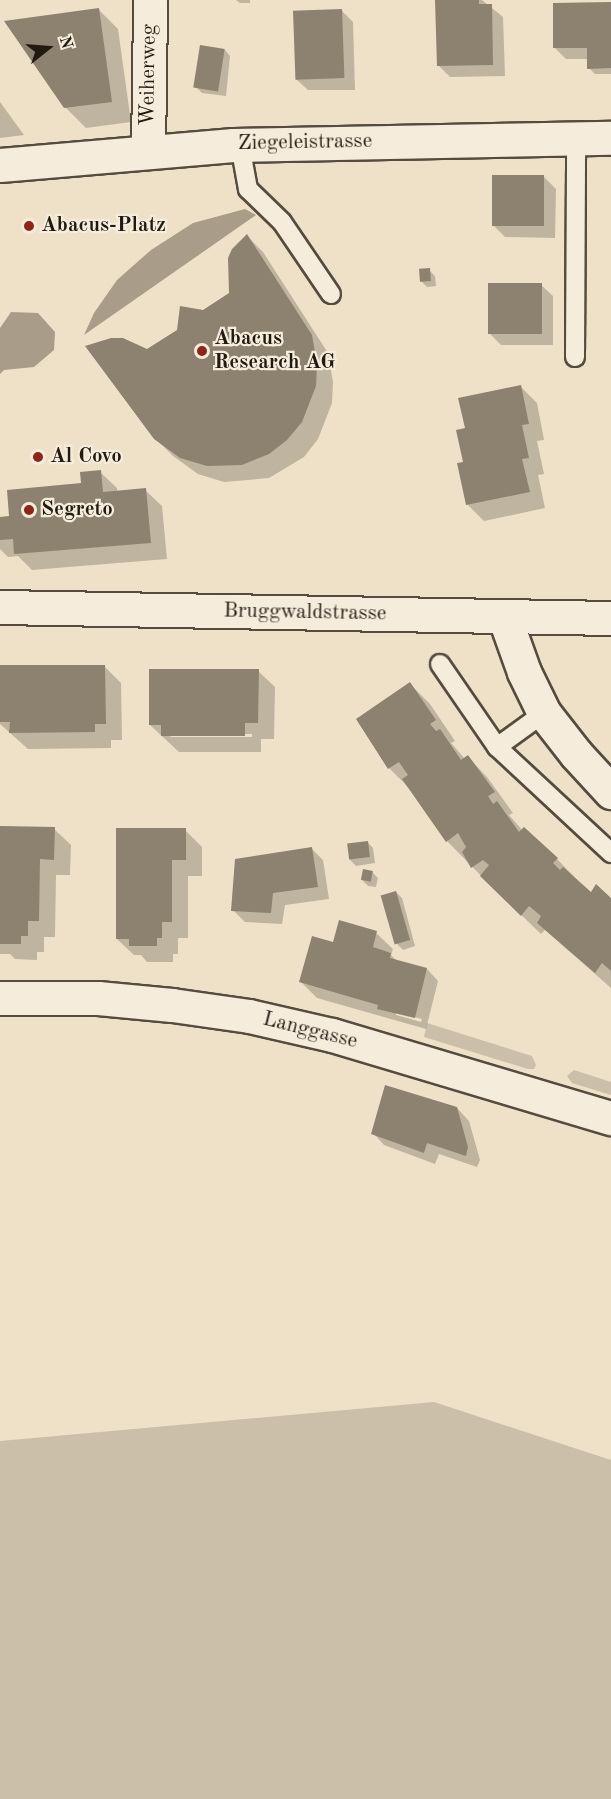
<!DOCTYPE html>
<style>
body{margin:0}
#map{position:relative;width:611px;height:1799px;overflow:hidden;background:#efe1c8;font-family:"Old Standard TT",serif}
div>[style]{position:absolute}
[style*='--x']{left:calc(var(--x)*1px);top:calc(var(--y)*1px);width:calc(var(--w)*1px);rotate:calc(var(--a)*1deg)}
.green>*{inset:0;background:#ccbfa9}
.water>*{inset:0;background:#a99d8a}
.shadow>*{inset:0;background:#0003}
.building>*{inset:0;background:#8d8170;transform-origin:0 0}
.roads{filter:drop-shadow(2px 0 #554c3f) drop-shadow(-2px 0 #554c3f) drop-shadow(0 2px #554c3f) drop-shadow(0 -2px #554c3f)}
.lane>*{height:18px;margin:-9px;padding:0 9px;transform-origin:9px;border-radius:9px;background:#f5ecdb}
.street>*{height:33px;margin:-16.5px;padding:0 16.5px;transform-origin:16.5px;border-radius:16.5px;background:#f5ecdb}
.secondary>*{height:33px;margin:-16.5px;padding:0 16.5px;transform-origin:16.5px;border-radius:16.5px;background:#f5ecdb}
.dots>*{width:16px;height:16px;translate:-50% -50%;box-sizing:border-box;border:3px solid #f5ecdb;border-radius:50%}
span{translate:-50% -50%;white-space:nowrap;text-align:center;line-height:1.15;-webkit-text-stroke:4.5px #f5ecdb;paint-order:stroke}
.street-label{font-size:21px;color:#221a11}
.poi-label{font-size:21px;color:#221a11;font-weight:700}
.left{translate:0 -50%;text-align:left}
.north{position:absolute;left:18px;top:18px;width:60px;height:60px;-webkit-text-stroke:4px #f5ecdb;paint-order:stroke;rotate:73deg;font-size:16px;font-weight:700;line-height:24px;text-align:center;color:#221a11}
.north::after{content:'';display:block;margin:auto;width:21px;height:27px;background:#221a11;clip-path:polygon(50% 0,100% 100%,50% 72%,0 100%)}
</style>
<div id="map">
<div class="green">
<i style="clip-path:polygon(427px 1023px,532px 1056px,536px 1065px,534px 1069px,528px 1069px,424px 1037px)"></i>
<i style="clip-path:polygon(574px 1070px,611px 1082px,611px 1095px,572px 1083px,567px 1076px)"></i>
<i style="clip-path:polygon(434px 1402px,611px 1460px,611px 1799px,0 1799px,0 1441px)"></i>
</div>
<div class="water">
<i style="clip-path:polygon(245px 209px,256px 215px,84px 335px,94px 313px,117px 280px,151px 250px,193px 223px)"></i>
<i style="clip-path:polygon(11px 312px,38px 313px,55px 332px,54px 350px,34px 367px,4px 370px,0 374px,0 328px)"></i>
</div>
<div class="shadow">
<i style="clip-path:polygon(236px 0,250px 0,250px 3px,240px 3px)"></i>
<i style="clip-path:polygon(437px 0,482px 0,503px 17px,505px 76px,450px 77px,438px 65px)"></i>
<i style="clip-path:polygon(611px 3px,611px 74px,595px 74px,589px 68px,589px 59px,566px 59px,554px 47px)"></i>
<i style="clip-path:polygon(98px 9px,118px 29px,131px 122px,86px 128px,65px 107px)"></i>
<i style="clip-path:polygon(341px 10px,353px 22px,355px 90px,308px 90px,296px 79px)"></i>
<i style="clip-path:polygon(225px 50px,230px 56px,226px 96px,202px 93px,196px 87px)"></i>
<i style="clip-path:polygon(0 102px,24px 135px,0 138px)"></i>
<i style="clip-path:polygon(544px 177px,556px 189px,555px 238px,505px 237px,493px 225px)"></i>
<i style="clip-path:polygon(247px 236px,263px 252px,328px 353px,333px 382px,332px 403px,318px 439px,304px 457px,269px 478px,224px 482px,198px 474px,173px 456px,155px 438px,148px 351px,230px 294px)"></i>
<i style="clip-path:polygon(429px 270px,435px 276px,436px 286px,427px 287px,421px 281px)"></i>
<i style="clip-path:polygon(541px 285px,553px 296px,553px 345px,501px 345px,489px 333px)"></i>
<i style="clip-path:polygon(520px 386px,537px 403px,544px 440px,537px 441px,544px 474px,538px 475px,545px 508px,484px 521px,467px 504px,466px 429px)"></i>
<i style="clip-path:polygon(100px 472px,117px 488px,117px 492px,145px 490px,162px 506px,167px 559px,32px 570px,18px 556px,8px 557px,0 549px,0 519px,11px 518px,83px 485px)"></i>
<i style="clip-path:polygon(0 667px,105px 667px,121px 683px,122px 740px,111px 740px,111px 748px,28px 749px,0 724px)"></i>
<i style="clip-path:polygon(evenodd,258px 671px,275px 687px,274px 739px,261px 739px,261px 752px,179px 752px,150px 725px,258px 671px,168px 734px,252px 734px,252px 737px,171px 737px,168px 734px)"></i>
<i style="clip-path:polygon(410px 684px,430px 704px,455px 741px,451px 743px,465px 759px,468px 757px,487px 777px,513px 813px,509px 815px,523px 831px,557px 859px,591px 894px,611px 900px,611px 988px,545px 930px,541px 934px,492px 887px,447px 841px,409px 788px,389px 768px)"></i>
<i style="clip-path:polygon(0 828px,54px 829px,71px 845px,70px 875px,56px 875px,55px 937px,44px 937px,44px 952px,37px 952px,37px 960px,15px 959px,10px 954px,0 954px)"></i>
<i style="clip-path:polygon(185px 830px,202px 847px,202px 876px,188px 876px,188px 938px,178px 938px,178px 954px,173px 954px,173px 962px,147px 962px,141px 955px,134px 955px,117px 939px)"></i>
<i style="clip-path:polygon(367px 842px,373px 848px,375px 863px,356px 866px,350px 860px)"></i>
<i style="clip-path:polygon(311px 848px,323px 860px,329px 899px,285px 905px,282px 924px,245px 922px,233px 910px)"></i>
<i style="clip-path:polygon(372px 872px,378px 878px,376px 887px,368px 886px,362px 880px)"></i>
<i style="clip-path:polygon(396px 892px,402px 898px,415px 946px,403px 950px,397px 944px,383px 896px)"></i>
<i style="clip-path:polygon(evenodd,376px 933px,393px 949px,391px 955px,398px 962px,427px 969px,438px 981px,426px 1029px,317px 998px,300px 981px,334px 944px,376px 933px,396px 1012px,422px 1019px,421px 1022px,396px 1015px,396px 1012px)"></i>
<i style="clip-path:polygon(457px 1108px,469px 1121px,480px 1160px,477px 1167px,439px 1154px,435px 1164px,384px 1145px,373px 1133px)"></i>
</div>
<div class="building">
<i style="clip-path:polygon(435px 0,479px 0,479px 4px,492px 4px,493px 65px,437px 66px)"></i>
<i style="clip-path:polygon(611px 2px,611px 68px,587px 69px,587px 48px,553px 48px,553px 3px)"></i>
<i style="clip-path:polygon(99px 8px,112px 102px,64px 108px,4px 21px)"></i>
<i style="left:342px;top:9px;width:69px;height:49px;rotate:88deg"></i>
<i style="left:200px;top:45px;width:25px;height:43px;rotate:9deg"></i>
<i style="left:492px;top:175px;width:52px;height:51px"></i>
<i style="clip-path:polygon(247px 234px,312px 335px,317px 364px,316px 386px,302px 422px,287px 440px,269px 454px,242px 465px,207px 466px,180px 458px,154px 439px,85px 346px,111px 338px,123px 338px,147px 349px,177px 330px,180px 306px,203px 310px,229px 293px,228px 258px,232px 249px)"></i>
<i style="left:430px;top:268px;width:13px;height:11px;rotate:86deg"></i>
<i style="left:488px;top:283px;width:54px;height:51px"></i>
<i style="clip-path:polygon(521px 385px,529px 424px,522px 425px,529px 458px,522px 459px,530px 492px,466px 505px,457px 463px,463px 462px,456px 430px,465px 428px,458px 398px)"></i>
<i style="clip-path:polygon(101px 470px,103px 492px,146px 488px,151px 543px,14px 554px,13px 539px,0 540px,0 517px,9px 516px,7px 490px,81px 483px,80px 472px)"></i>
<i style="clip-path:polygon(0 665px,105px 665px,106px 724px,95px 724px,95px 732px,9px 733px,10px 722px,0 722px)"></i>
<i style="clip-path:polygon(149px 669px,259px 669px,258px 723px,245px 723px,245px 736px,161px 736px,161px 725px,149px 725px)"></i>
<i style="clip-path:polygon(410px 682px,436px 720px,430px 724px,436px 731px,440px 729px,461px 760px,468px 755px,495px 792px,488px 796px,493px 804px,497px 801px,519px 832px,524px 827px,558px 858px,553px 863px,560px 870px,563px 867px,591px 892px,596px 884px,611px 898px,611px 971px,602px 963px,595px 973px,537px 923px,541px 916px,529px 906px,521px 916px,480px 876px,489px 865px,483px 860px,471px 868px,462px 852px,466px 847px,458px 833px,446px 842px,402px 779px,408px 775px,399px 762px,388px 769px,356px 719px)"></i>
<i style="clip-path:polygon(0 826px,55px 827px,54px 860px,40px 859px,39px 921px,28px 921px,28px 936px,21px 936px,21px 944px,0 944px)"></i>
<i style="clip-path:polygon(116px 828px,186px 828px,186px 860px,172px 860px,172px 922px,162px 922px,162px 938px,157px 938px,157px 946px,129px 946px,129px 939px,116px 939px)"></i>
<i style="left:368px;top:841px;width:16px;height:21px;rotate:83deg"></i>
<i style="clip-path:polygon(312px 847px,318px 887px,273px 893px,271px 913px,231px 911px,235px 859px)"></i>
<i style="left:363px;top:869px;width:10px;height:11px;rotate:11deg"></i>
<i style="left:396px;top:891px;width:51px;height:16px;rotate:74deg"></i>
<i style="clip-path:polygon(339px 920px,377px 931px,373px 947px,391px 953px,390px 958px,427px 968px,415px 1018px,377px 1009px,378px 1005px,299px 982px,312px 936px,333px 942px)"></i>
<i style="clip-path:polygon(385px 1085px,457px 1107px,468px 1147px,466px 1156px,427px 1143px,424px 1153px,371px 1134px)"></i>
</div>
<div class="roads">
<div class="lane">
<i style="--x:240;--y:145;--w:45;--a:79.7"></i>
<i style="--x:248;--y:189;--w:47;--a:44.1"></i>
<i style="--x:282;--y:222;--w:87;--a:55.8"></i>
<i style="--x:575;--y:357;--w:219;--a:-89.7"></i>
<i style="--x:440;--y:664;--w:101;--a:55.5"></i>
<i style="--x:497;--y:747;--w:156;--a:42.9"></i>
<i style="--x:497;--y:747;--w:58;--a:-35.9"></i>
</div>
<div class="street">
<i style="--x:148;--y:151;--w:151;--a:-89.2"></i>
<i style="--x:0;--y:165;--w:234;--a:-4.9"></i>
<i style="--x:233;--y:145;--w:378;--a:-1.1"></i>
<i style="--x:0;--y:607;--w:611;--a:1.03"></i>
<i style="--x:504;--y:616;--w:59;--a:70.3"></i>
<i style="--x:524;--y:672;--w:46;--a:64"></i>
<i style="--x:544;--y:713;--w:52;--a:52"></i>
<i style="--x:576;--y:754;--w:52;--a:47.4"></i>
</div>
<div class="secondary">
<i style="--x:0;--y:998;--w:98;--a:0"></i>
<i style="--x:98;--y:998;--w:74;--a:5.4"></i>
<i style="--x:172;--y:1005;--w:78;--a:8.1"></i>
<i style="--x:249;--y:1016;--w:85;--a:12.9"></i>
<i style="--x:332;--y:1035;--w:291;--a:16.6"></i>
</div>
</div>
<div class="dots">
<i style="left:29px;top:226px;background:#8f2418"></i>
<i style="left:202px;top:351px;background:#8f2418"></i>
<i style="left:38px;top:457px;background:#8f2418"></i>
<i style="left:29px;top:510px;background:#8f2418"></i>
</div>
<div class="street-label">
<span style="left:149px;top:75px;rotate:-89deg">Weiherweg</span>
<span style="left:305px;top:143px;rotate:-1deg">Ziegeleistrasse</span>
<span style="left:305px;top:613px;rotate:1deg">Bruggwaldstrasse</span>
<span style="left:310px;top:1031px;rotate:14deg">Langgasse</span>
</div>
<div class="poi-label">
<span class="left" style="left:41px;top:226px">Abacus-Platz</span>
<span class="left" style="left:214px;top:351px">Abacus<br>Research AG</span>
<span class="left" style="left:50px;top:457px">Al Covo</span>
<span class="left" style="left:41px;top:510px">Segreto</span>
</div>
<div class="north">N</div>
</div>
